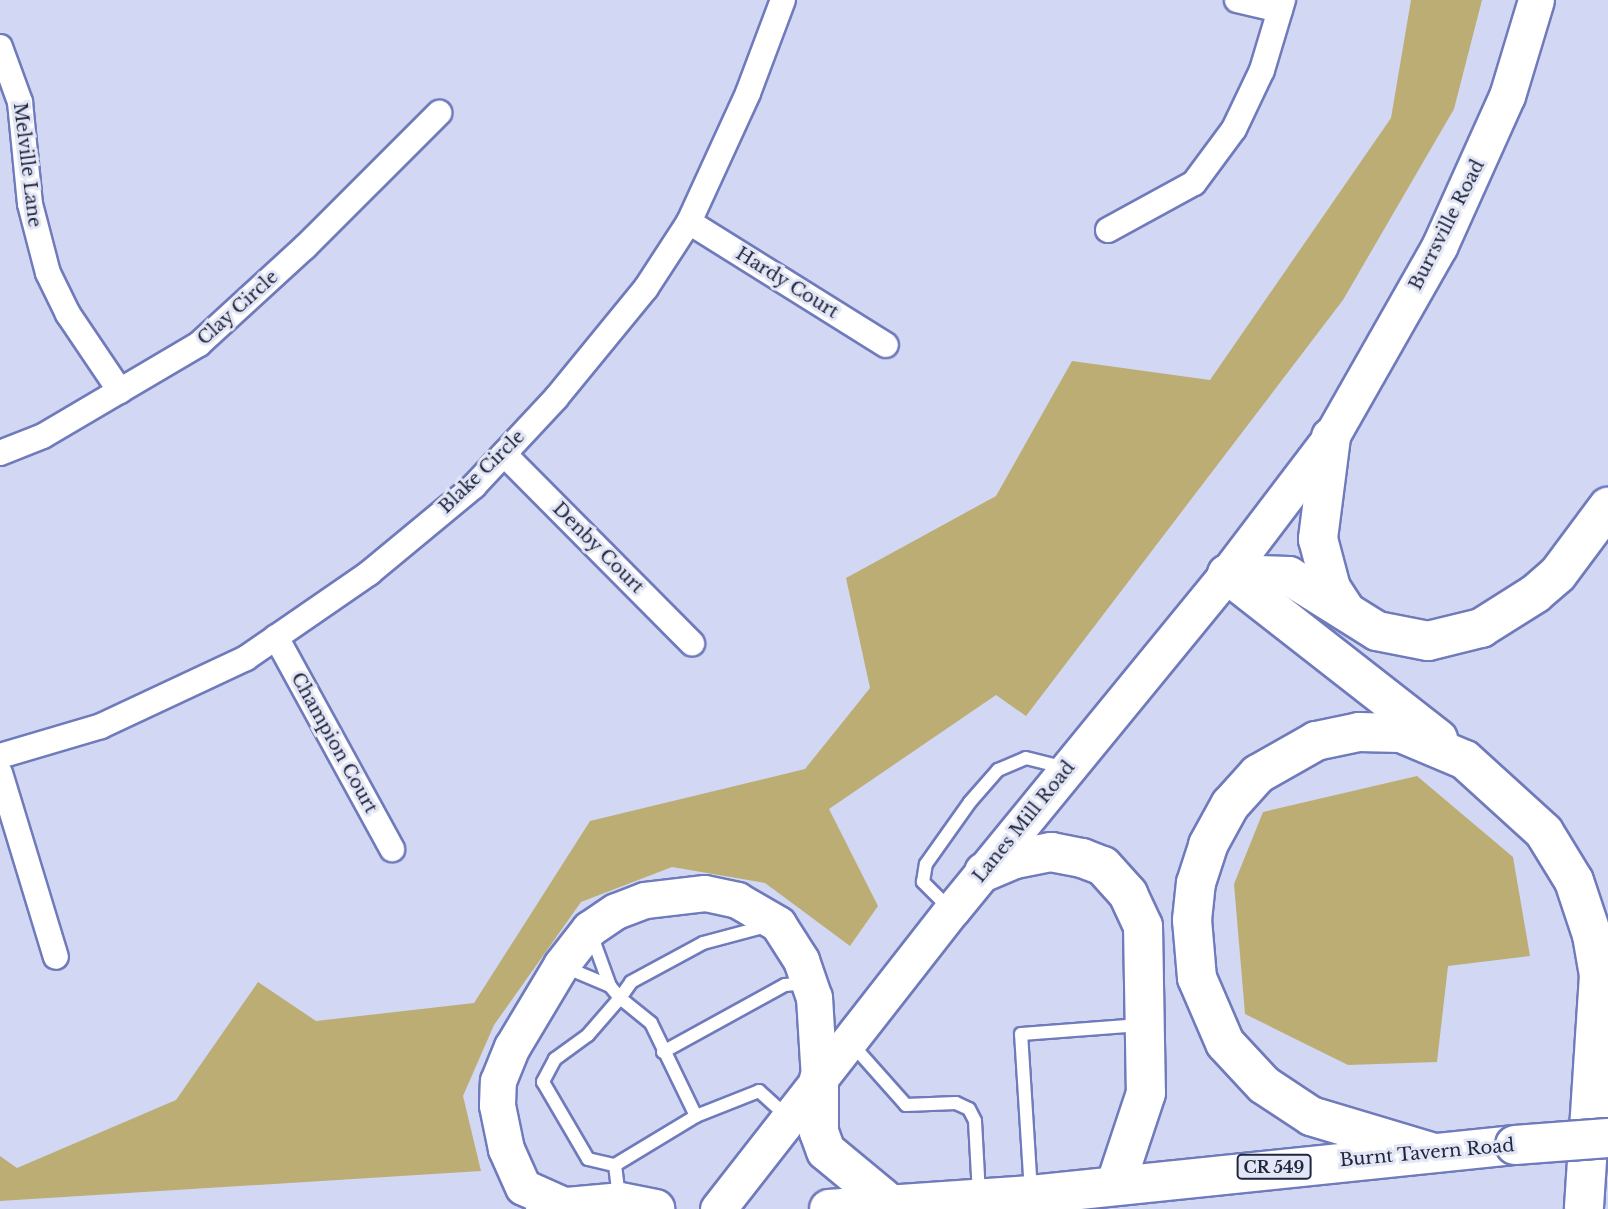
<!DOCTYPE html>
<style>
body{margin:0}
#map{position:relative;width:1608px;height:1209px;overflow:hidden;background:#d2d8f4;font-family:"Libre Baskerville",serif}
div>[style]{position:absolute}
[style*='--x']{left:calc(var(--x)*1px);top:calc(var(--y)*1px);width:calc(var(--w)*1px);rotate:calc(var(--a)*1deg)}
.green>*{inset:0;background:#bcad74}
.roads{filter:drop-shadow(2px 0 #6f7bbb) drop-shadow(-2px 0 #6f7bbb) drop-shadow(0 2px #6f7bbb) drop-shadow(0 -2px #6f7bbb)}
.service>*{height:12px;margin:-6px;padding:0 6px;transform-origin:6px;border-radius:6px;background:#fff}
.minor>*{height:24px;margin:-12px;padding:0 12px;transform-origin:12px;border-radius:12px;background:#fff}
.secondary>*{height:35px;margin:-17.5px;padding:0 17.5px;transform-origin:17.5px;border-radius:17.5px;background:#fff}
.primary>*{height:38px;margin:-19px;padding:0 19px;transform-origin:19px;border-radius:19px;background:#fff}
.motorway>*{height:38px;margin:-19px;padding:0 19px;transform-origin:19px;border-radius:19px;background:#fff}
.bridges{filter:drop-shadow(2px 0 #6f7bbb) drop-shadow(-2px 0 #6f7bbb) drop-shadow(0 2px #6f7bbb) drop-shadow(0 -2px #6f7bbb)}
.primary-bridge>*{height:38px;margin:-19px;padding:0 19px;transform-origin:19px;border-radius:19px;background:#fff}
span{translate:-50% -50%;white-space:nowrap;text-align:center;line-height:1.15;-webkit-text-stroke:6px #e3e6f4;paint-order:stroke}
.shield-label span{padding:2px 5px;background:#e3e6f4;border:2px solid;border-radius:5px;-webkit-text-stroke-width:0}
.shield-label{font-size:16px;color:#212640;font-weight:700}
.street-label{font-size:18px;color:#212640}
</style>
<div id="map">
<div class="green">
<i style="clip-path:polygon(1411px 0,1482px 0,1454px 109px,1343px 300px,1026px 716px,996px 695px,829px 809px,878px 906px,850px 946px,765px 883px,672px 867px,581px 902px,494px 1025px,463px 1096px,481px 1171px,0 1201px,0 1156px,17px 1168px,176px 1100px,258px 982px,316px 1021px,474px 1003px,590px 821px,805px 769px,870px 688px,846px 578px,996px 496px,1072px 361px,1210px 380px,1391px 118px)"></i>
<i style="clip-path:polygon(1417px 776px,1513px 857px,1530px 956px,1448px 966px,1437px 1062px,1348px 1065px,1245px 1014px,1234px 884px,1263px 812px)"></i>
</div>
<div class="roads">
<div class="service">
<i style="--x:951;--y:910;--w:40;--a:-135"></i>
<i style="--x:923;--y:882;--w:18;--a:-81"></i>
<i style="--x:926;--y:864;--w:76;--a:-54.6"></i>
<i style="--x:970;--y:802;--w:43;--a:-48.8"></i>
<i style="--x:998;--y:770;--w:30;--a:-23"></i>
<i style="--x:1026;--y:758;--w:37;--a:14"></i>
<i style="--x:565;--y:967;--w:49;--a:22.9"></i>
<i style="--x:610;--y:986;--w:59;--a:-110"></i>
<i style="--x:610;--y:986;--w:16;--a:50"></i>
<i style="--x:620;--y:998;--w:49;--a:130.9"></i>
<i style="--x:588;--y:1035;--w:41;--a:144"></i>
<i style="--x:555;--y:1059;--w:26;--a:118"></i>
<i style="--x:543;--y:1082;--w:89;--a:59.7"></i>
<i style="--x:588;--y:1159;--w:28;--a:13"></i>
<i style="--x:615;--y:1165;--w:34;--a:83"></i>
<i style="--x:850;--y:1042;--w:84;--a:48.4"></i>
<i style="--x:906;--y:1105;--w:50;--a:-2.3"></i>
<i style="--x:956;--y:1103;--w:14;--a:25"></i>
<i style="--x:969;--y:1109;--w:13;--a:63"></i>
<i style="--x:975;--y:1121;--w:74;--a:86.9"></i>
<i style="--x:663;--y:1052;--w:139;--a:-28.8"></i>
<i style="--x:785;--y:985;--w:22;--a:-5"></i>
<i style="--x:696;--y:1116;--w:103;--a:-115.8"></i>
<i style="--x:651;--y:1023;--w:40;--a:-141"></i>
<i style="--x:620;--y:998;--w:19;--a:-55"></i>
<i style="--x:631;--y:982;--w:82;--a:-28.4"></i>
<i style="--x:703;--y:943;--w:66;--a:-14.9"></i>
<i style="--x:615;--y:1165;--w:95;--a:-31.2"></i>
<i style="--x:696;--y:1116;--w:68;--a:-21.6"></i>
<i style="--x:759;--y:1091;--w:38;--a:42"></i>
<i style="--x:1031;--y:1192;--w:158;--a:-93.6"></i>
<i style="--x:1021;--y:1034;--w:120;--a:-4.3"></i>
</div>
<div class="minor">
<i style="--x:1237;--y:0;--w:44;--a:13.1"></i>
<i style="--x:0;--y:47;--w:59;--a:70"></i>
<i style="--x:20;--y:102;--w:102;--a:84.4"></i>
<i style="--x:30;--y:204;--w:71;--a:75.4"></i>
<i style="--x:48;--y:273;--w:46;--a:64"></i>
<i style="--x:68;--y:314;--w:93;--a:56"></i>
<i style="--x:689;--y:222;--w:232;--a:32"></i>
<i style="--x:1108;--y:230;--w:98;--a:-28.7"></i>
<i style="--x:1194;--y:183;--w:67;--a:-53.5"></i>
<i style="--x:1234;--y:129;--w:65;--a:-64.6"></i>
<i style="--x:1262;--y:70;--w:73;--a:-73.3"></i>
<i style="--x:0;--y:453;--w:46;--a:-21.6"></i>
<i style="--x:43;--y:436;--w:181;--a:-30.5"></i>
<i style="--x:199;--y:344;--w:144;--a:-42.5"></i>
<i style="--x:305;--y:247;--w:190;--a:-45"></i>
<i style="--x:504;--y:454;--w:267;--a:45.2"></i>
<i style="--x:276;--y:637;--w:242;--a:61.3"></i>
<i style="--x:0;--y:756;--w:105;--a:-16.5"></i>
<i style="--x:101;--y:726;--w:160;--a:-25.1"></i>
<i style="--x:246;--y:658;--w:150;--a:-34.6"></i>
<i style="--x:369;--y:573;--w:136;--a:-39.6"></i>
<i style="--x:474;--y:486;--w:120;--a:-47"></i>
<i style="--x:556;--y:398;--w:142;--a:-50.7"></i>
<i style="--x:646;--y:288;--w:79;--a:-56.9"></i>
<i style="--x:689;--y:222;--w:142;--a:-65.4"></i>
<i style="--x:748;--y:93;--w:99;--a:-69.4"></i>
<i style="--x:0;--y:773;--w:192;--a:73.1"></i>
</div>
<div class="secondary">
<i style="--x:568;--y:1207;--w:49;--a:-156"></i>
<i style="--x:523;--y:1187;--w:42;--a:-114.1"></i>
<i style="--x:506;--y:1149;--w:45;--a:-101.6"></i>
<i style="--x:497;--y:1105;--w:24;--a:-88"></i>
<i style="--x:498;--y:1081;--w:37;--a:-68"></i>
<i style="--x:512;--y:1047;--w:96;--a:-59.1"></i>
<i style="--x:561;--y:965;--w:46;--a:-52.1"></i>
<i style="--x:589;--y:929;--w:32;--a:-34"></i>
<i style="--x:616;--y:911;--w:31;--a:-21"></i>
<i style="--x:645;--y:900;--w:60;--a:-6.7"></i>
<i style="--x:705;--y:893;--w:33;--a:12"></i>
<i style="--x:737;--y:900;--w:48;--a:30.3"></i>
<i style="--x:778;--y:924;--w:43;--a:57.4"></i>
<i style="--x:801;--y:960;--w:39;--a:71"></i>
<i style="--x:814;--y:997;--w:82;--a:86.5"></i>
<i style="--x:718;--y:1209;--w:380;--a:-52"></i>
<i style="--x:952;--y:910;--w:434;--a:-50.7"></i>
<i style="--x:1227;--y:574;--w:172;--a:-52.8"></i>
<i style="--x:1331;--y:437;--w:219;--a:-60.4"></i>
<i style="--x:1439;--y:247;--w:166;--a:-65.8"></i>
<i style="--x:1507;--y:96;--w:100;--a:-73.2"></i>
</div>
<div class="primary">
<i style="--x:984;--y:872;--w:34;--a:-23"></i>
<i style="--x:1015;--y:859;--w:37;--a:-11"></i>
<i style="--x:1051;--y:852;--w:32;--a:11"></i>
<i style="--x:1082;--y:858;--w:22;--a:21"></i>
<i style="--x:1103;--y:866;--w:38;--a:48"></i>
<i style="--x:1128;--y:894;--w:35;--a:65"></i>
<i style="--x:1143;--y:926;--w:167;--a:89"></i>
<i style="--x:1146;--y:1093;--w:98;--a:108.4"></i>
<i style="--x:819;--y:1079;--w:53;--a:90"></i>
<i style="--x:819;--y:1132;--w:20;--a:70"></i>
<i style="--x:826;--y:1151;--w:83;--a:39.6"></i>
<i style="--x:545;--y:1209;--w:75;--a:-5.3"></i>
<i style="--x:620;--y:1202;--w:36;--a:11"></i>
<i style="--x:829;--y:1209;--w:202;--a:-4"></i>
<i style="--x:1031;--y:1195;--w:487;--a:-5.9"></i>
</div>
<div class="motorway">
<i style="--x:1331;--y:437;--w:103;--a:97.3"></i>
<i style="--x:1318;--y:539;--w:51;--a:75.1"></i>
<i style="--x:1331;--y:588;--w:27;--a:57"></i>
<i style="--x:1227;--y:574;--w:62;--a:1.8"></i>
<i style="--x:1289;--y:576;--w:104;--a:32"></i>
<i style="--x:1377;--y:631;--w:52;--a:11.1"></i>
<i style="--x:1428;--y:641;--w:55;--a:-13.8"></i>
<i style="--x:1481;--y:628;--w:64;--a:-32.2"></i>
<i style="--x:1535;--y:594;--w:30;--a:-41"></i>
<i style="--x:1558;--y:574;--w:84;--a:-53.3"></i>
<i style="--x:1227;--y:574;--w:268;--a:38"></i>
<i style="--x:1434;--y:1153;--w:128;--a:-163.3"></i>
<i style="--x:1311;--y:1116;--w:56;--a:-146.6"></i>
<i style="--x:1264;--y:1085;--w:57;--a:-132.9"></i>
<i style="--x:1225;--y:1043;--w:71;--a:-113.3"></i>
<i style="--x:1197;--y:978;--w:58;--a:-94.9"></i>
<i style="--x:1192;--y:920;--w:37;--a:-84"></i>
<i style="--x:1196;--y:883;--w:40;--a:-72"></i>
<i style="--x:1208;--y:845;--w:46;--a:-61.2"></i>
<i style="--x:1230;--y:805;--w:42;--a:-47.9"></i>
<i style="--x:1258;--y:774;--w:67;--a:-29.6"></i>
<i style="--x:1316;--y:741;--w:44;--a:-11.8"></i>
<i style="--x:1359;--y:732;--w:42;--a:1.4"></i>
<i style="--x:1401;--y:733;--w:69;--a:22.9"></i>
<i style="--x:1465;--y:760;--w:107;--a:42.3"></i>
<i style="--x:1544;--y:832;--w:57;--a:58.5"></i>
<i style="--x:1574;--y:881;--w:57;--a:71.6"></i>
<i style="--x:1592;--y:935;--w:41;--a:80.1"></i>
<i style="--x:1599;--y:975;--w:234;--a:93.7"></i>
</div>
</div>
<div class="bridges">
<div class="primary-bridge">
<i style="--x:1515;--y:1145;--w:93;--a:-4.3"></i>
</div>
</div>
<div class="shield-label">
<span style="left:1274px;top:1167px">CR 549</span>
</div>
<div class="street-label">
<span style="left:27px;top:165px;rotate:83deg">Melville Lane</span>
<span style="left:1447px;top:225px;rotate:-63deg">Burrsville Road</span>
<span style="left:787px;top:283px;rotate:32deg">Hardy Court</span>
<span style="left:238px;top:308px;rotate:-42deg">Clay Circle</span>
<span style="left:482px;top:472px;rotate:-44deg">Blake Circle</span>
<span style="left:598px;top:548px;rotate:45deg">Denby Court</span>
<span style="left:334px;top:743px;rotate:61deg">Champion Court</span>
<span style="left:1024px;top:822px;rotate:-51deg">Lanes Mill Road</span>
<span style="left:1427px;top:1153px;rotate:-5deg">Burnt Tavern Road</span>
</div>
</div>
